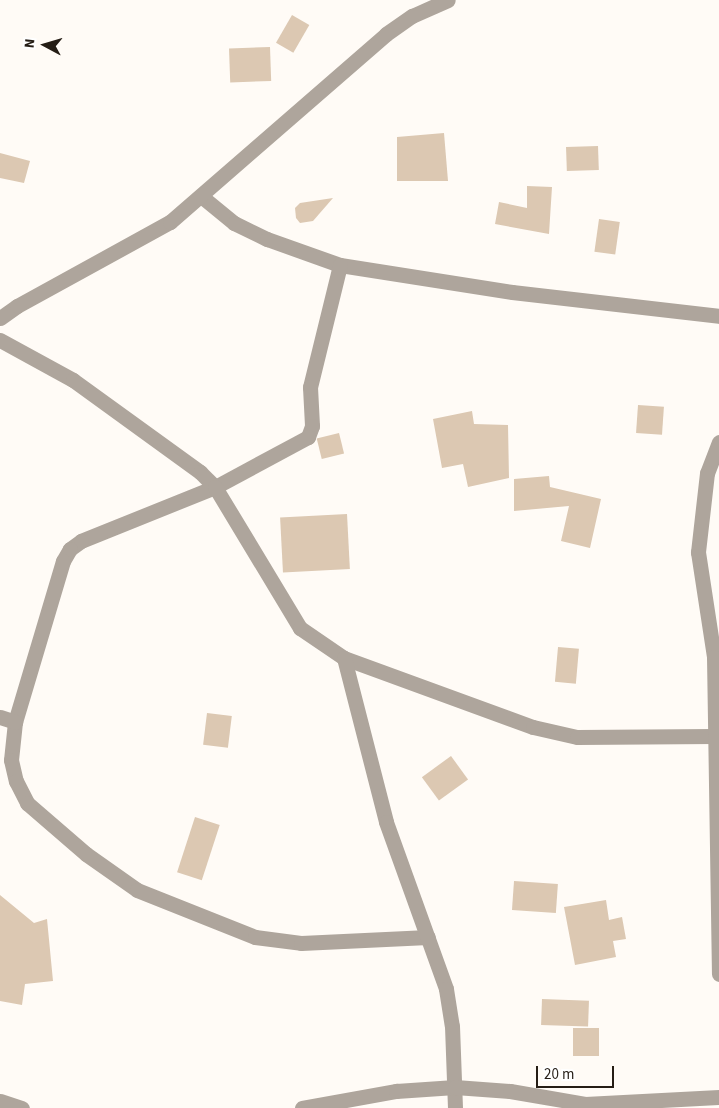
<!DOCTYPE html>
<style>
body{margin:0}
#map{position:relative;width:719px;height:1108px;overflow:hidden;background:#fffbf6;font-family:"Source Sans 3",sans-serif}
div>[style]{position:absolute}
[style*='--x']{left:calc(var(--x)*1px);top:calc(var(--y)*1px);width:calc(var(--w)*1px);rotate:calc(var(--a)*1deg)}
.building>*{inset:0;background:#dcc8b2;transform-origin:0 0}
.minor>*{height:15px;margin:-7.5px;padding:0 7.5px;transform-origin:7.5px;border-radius:7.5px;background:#aea59c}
span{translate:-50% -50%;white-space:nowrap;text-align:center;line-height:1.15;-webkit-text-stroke:5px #fff;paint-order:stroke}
.north{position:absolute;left:20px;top:20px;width:50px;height:50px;-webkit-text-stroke:4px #fff;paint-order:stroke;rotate:276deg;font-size:14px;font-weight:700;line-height:20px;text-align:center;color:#251d15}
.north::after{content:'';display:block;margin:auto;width:18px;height:22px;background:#251d15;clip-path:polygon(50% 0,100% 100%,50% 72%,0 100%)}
.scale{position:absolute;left:536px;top:1066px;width:78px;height:22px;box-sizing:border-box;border:2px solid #251d15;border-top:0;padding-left:6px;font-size:15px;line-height:18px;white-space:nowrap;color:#251d15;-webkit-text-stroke:4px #fff;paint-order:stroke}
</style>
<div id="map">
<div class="building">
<i style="left:292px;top:15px;width:20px;height:32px;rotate:30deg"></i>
<i style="left:270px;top:47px;width:34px;height:41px;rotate:88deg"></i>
<i style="clip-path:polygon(444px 133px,448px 181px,397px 181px,397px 137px)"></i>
<i style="left:598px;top:146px;width:24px;height:32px;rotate:88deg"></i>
<i style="clip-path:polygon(0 153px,30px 161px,24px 183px,0 178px)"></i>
<i style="clip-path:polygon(527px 186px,552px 187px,549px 234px,495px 224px,499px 202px,527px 208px)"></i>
<i style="clip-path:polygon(333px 198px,313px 221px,300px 223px,296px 218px,295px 208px,300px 203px)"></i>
<i style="left:599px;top:219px;width:21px;height:33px;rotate:8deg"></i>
<i style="left:638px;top:405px;width:26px;height:28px;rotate:4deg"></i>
<i style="clip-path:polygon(472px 411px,474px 424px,508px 425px,509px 478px,468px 487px,463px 464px,442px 468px,433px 419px)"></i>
<i style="left:339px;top:433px;width:21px;height:23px;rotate:76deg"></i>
<i style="clip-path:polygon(549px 476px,550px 487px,601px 499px,590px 548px,561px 541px,569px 506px,514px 511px,514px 479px)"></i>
<i style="left:347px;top:514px;width:55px;height:67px;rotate:87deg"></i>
<i style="left:558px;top:647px;width:21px;height:35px;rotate:5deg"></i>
<i style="left:207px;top:713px;width:25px;height:32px;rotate:7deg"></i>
<i style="left:451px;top:756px;width:29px;height:36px;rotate:54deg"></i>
<i style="left:195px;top:817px;width:26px;height:58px;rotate:18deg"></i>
<i style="left:514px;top:881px;width:44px;height:29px;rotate:4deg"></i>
<i style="clip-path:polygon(0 895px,34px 923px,47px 919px,53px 981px,25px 984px,22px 1005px,0 1001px)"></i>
<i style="clip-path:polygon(606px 900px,609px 920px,622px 917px,626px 939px,613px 941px,616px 957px,575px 965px,564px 907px)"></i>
<i style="left:542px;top:999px;width:47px;height:26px;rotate:2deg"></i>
<i style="left:573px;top:1028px;width:26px;height:28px"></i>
</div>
<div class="minor">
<i style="--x:201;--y:196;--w:43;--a:39.3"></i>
<i style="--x:234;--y:223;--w:37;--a:26"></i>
<i style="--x:267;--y:239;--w:77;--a:19.6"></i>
<i style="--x:340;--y:265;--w:174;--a:8.9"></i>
<i style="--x:512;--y:292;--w:208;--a:6.6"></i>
<i style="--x:340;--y:265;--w:126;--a:103.8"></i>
<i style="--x:310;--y:387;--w:39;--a:87"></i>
<i style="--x:312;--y:426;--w:12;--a:110"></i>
<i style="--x:308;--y:437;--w:106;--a:151.7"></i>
<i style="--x:215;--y:487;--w:144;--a:158.1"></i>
<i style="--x:81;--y:541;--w:14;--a:144"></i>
<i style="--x:70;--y:549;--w:14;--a:120"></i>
<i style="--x:63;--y:561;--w:168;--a:106.6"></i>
<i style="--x:15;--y:722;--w:38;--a:96"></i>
<i style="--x:11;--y:760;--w:22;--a:77"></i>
<i style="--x:16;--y:781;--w:25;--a:63"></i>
<i style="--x:27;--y:803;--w:78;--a:40.8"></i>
<i style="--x:86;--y:854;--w:62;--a:35.2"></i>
<i style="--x:137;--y:890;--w:127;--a:21.7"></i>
<i style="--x:255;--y:937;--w:46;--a:7.4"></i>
<i style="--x:301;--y:943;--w:127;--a:-2.7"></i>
<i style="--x:0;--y:318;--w:21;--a:-35"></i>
<i style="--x:17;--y:306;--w:175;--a:-28.8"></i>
<i style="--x:170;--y:222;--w:286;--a:-41"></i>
<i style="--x:386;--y:34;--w:32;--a:-35"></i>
<i style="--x:412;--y:16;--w:39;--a:-24"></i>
<i style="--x:0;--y:340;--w:83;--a:28.7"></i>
<i style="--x:73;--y:380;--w:157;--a:35.9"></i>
<i style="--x:200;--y:472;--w:21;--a:45"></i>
<i style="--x:215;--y:487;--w:165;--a:58.9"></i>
<i style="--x:300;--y:628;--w:53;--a:34.3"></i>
<i style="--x:344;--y:658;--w:201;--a:20.1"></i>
<i style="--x:533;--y:727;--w:45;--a:12.8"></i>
<i style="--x:577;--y:737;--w:137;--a:-0.4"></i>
<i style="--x:719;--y:442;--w:33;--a:111"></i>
<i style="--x:707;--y:473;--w:80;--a:96.5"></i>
<i style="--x:698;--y:552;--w:106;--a:81.3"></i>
<i style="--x:714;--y:657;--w:317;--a:89.1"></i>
<i style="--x:344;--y:658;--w:169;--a:75.6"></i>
<i style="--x:386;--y:822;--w:177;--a:70.2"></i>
<i style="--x:446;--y:989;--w:37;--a:81"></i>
<i style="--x:452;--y:1026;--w:82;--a:87.9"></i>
<i style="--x:0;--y:717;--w:16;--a:18"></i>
<i style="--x:0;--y:1101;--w:23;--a:18"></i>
<i style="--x:302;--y:1108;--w:96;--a:-10.3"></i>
<i style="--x:396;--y:1091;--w:59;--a:-3.9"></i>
<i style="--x:455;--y:1087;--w:55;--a:4.2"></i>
<i style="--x:510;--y:1091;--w:76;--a:9.8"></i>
<i style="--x:585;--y:1104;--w:134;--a:-3"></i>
</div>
<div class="north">N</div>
<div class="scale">20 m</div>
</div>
